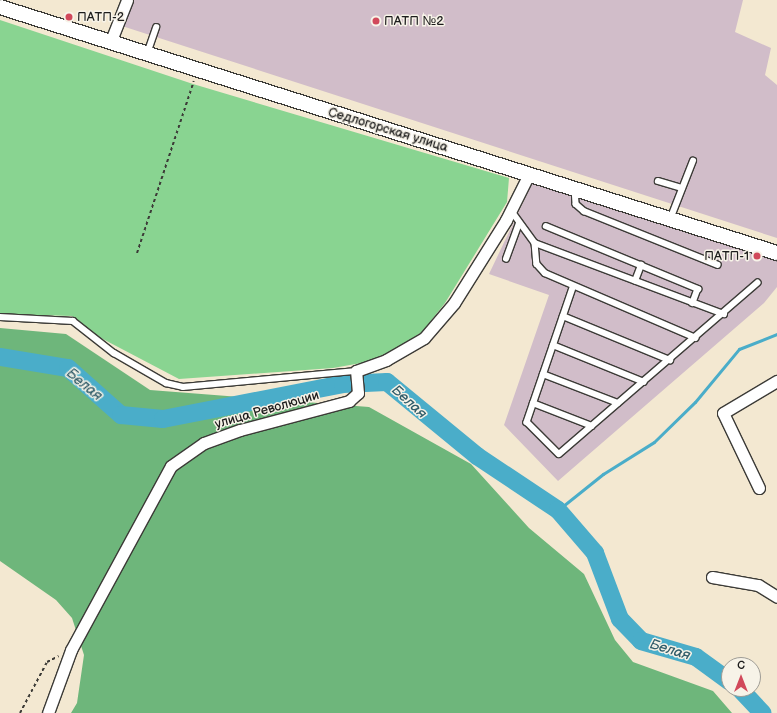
<!DOCTYPE html>
<meta charset="utf-8">
<style>
body{margin:0}
#map{position:relative;width:777px;height:713px;overflow:hidden;background:#f3e8d1;font-family:"Balsamiq Sans",sans-serif}
div>[style]{position:absolute}
.industrial>*{inset:0;background:#d1bdc9}
.green>*{inset:0;background:#89d491}
.forest>*{inset:0;background:#6eb67b}
.stream>*{height:3px;margin:-1.5px;padding:0 1.5px;transform-origin:1.5px;border-radius:1.5px;background:#4aadc9}
.river>*{height:18px;margin:-9px;padding:0 9px;transform-origin:9px;border-radius:9px;background:#4aadc9}
.path>*{height:2px;margin-top:-1px;transform-origin:0;background:repeating-linear-gradient(90deg,#3c3b37 0 3px,transparent 0 6px)}
.roads{filter:drop-shadow(1px 0 #3c3b37) drop-shadow(-1px 0 #3c3b37) drop-shadow(0 1px #3c3b37) drop-shadow(0 -1px #3c3b37)}
.service>*{height:5.5px;margin:-2.75px;padding:0 2.75px;transform-origin:2.75px;border-radius:2.75px;background:#fff}
.minor>*{height:11px;margin:-5.5px;padding:0 5.5px;transform-origin:5.5px;border-radius:5.5px;background:#fff}
.tertiary>*{height:14px;margin:-7px;padding:0 7px;transform-origin:7px;border-radius:7px;background:#fff}
.dots>*{width:11px;height:11px;translate:-50% -50%;box-sizing:border-box;border:2px solid #f7f3e8;border-radius:50%}
span{translate:-50% -50%;white-space:nowrap;text-align:center;line-height:1.15;-webkit-text-stroke:3px #f7f3e8;paint-order:stroke}
.poi-label{font-size:13px;color:#1c1c1c}
.left{translate:0 -50%;text-align:left}
.right{translate:-100% -50%;text-align:right}
.street-label{font-size:13px;color:#1c1c1c}
.water-label{font-size:14px;color:#315d6a;font-style:italic}
.north{position:absolute;left:721px;top:657px;width:40px;height:40px;box-sizing:border-box;background:#f7f3e8;border:1px solid #9f9d96;border-radius:50%;rotate:0deg;font-size:11px;font-weight:700;line-height:16px;text-align:center;color:#1c1c1c}
.north::after{content:'';display:block;margin:auto;width:14px;height:18px;background:#d1495b;clip-path:polygon(50% 0,100% 100%,50% 72%,0 100%)}
</style>
<div id="map">
<div class="industrial">
<div style="clip-path:polygon(133px 0,743px 0,735px 32px,771px 48px,765px 75px,777px 85px,777px 238px,122px 26px)"></div>
<div style="clip-path:polygon(533px 182px,777px 259px,777px 287px,764px 303px,558px 481px,504px 425px,549px 295px,489px 274px)"></div>
</div>
<div class="green">
<div style="clip-path:polygon(0 20px,193px 84px,509px 178px,507px 202px,445px 303px,422px 332px,396px 349px,367px 362px,333px 368px,179px 379px,99px 337px,72px 316px,0 314px)"></div>
</div>
<div class="forest">
<div style="clip-path:polygon(0 328px,66px 334px,150px 390px,369px 407px,471px 464px,529px 528px,584px 574px,615px 640px,633px 662px,713px 691px,732px 713px,71px 713px,77px 703px,84px 655px,72px 618px,56px 600px,0 561px)"></div>
</div>
<div class="stream">
<div style="left:558px;top:510px;width:58px;rotate:-38.7deg"></div>
<div style="left:603px;top:474px;width:60px;rotate:-32.1deg"></div>
<div style="left:654px;top:442px;width:57px;rotate:-44.3deg"></div>
<div style="left:695px;top:402px;width:69px;rotate:-50.3deg"></div>
<div style="left:739px;top:349px;width:41px;rotate:-21.5deg"></div>
</div>
<div class="river">
<div style="left:0;top:357px;width:69px;rotate:9.2deg"></div>
<div style="left:68px;top:368px;width:71px;rotate:41.6deg"></div>
<div style="left:121px;top:415px;width:42px;rotate:5.4deg"></div>
<div style="left:163px;top:419px;width:183px;rotate:-11deg"></div>
<div style="left:343px;top:384px;width:44px;rotate:-2.6deg"></div>
<div style="left:387px;top:382px;width:117px;rotate:39.4deg"></div>
<div style="left:477px;top:456px;width:97px;rotate:33.7deg"></div>
<div style="left:558px;top:510px;width:57px;rotate:49.3deg"></div>
<div style="left:595px;top:553px;width:71px;rotate:69.3deg"></div>
<div style="left:620px;top:619px;width:30px;rotate:46deg"></div>
<div style="left:641px;top:641px;width:57px;rotate:16.2deg"></div>
<div style="left:696px;top:657px;width:41px;rotate:36deg"></div>
<div style="left:740px;top:689px;width:33px;rotate:47deg"></div>
</div>
<div class="path">
<div style="left:137px;top:253px;width:181px;rotate:-71.7deg"></div>
<div style="left:20px;top:713px;width:58px;rotate:-62.1deg"></div>
<div style="left:47px;top:662px;width:13px;rotate:-27deg"></div>
</div>
<div class="roads">
<div class="service">
<div style="left:147px;top:54px;width:28px;rotate:-71deg"></div>
<div style="left:658px;top:181px;width:25px;rotate:16deg"></div>
<div style="left:575px;top:189px;width:15px;rotate:86deg"></div>
<div style="left:576px;top:204px;width:11px;rotate:41deg"></div>
<div style="left:584px;top:211px;width:144px;rotate:21.9deg"></div>
<div style="left:511px;top:210px;width:41px;rotate:54deg"></div>
<div style="left:535px;top:243px;width:202px;rotate:20.6deg"></div>
<div style="left:671px;top:217px;width:60px;rotate:-68.6deg"></div>
<div style="left:546px;top:226px;width:165px;rotate:22.5deg"></div>
<div style="left:698px;top:289px;width:15px;rotate:110deg"></div>
<div style="left:535px;top:243px;width:21px;rotate:85deg"></div>
<div style="left:537px;top:264px;width:12px;rotate:48deg"></div>
<div style="left:545px;top:273px;width:164px;rotate:23.3deg"></div>
<div style="left:506px;top:259px;width:38px;rotate:-70deg"></div>
<div style="left:635px;top:281px;width:17px;rotate:-69deg"></div>
<div style="left:573px;top:288px;width:142px;rotate:108.9deg"></div>
<div style="left:527px;top:422px;width:45px;rotate:45deg"></div>
<div style="left:559px;top:454px;width:262px;rotate:-40.8deg"></div>
<div style="left:563px;top:316px;width:116px;rotate:22.4deg"></div>
<div style="left:0;top:317px;width:73px;rotate:3.1deg"></div>
<div style="left:73px;top:321px;width:52px;rotate:38deg"></div>
<div style="left:114px;top:353px;width:60px;rotate:30deg"></div>
<div style="left:166px;top:383px;width:17px;rotate:13deg"></div>
<div style="left:183px;top:387px;width:174px;rotate:-5.3deg"></div>
<div style="left:553px;top:345px;width:98px;rotate:22.1deg"></div>
<div style="left:543px;top:374px;width:80px;rotate:21.1deg"></div>
<div style="left:533px;top:403px;width:63px;rotate:21.3deg"></div>
</div>
<div class="minor">
<div style="left:110px;top:43px;width:46px;rotate:-68.4deg"></div>
<div style="left:759px;top:488px;width:83px;rotate:-115.6deg"></div>
<div style="left:723px;top:413px;width:63px;rotate:-30.7deg"></div>
<div style="left:712px;top:577px;width:47px;rotate:9.9deg"></div>
<div style="left:758px;top:585px;width:22px;rotate:32deg"></div>
<div style="left:48px;top:713px;width:67px;rotate:-69.9deg"></div>
<div style="left:71px;top:650px;width:209px;rotate:-61.5deg"></div>
<div style="left:171px;top:466px;width:40px;rotate:-34.9deg"></div>
<div style="left:204px;top:443px;width:38px;rotate:-20deg"></div>
<div style="left:240px;top:430px;width:113px;rotate:-14.9deg"></div>
<div style="left:349px;top:401px;width:12px;rotate:-42deg"></div>
<div style="left:358px;top:393px;width:22px;rotate:-95deg"></div>
<div style="left:356px;top:371px;width:32px;rotate:-20deg"></div>
<div style="left:386px;top:360px;width:44px;rotate:-30.1deg"></div>
<div style="left:424px;top:338px;width:46px;rotate:-49.4deg"></div>
<div style="left:454px;top:303px;width:98px;rotate:-57.9deg"></div>
<div style="left:506px;top:220px;width:51px;rotate:-63.4deg"></div>
</div>
<div class="tertiary">
<div style="left:0;top:7px;width:815px;rotate:17.57deg"></div>
</div>
</div>
<div class="dots">
<div style="left:69px;top:17px;background:#d1495b"></div>
<div style="left:376px;top:21px;background:#d1495b"></div>
<div style="left:757px;top:256px;background:#d1495b"></div>
</div>
<div class="poi-label">
<span class="left" style="left:77px;top:17px">ПАТП-2</span>
<span class="left" style="left:384px;top:21px">ПАТП №2</span>
<span class="right" style="left:749px;top:256px">ПАТП-1</span>
</div>
<div class="street-label">
<span style="left:388px;top:130px;rotate:17deg">Седлогорская улица</span>
<span style="left:267px;top:410px;rotate:-16deg">улица Революции</span>
</div>
<div class="water-label">
<span style="left:84px;top:385px;rotate:39deg">Белая</span>
<span style="left:409px;top:402px;rotate:42deg">Белая</span>
<span style="left:670px;top:650px;rotate:17deg">Белая</span>
</div>
<div class="north">С</div>
</div>
